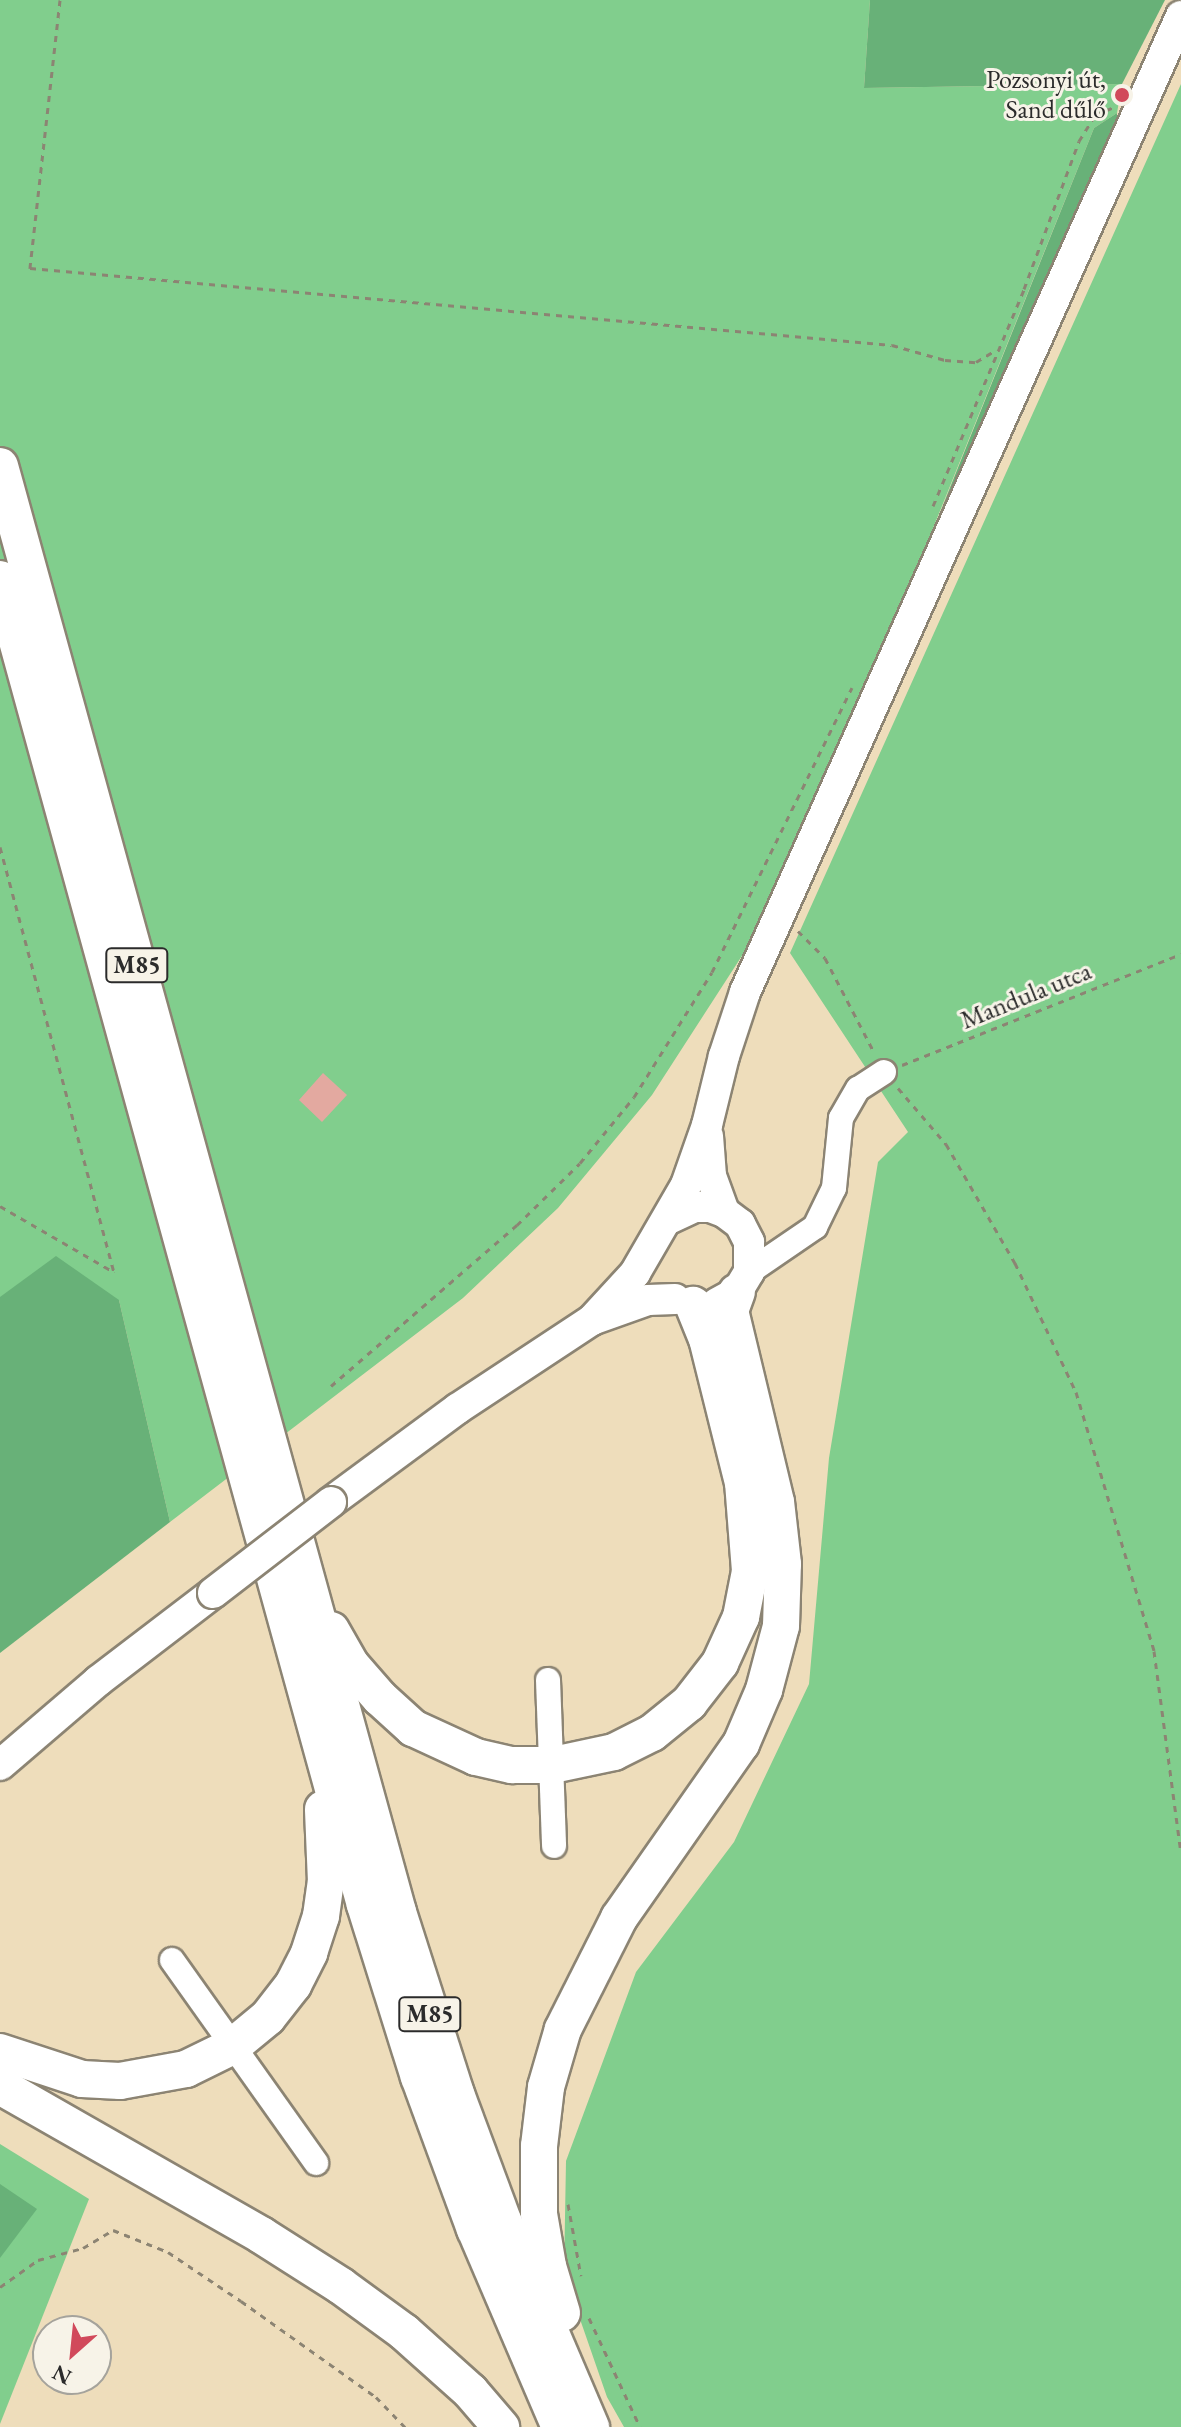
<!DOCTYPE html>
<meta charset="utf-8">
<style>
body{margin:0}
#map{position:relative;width:1181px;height:2427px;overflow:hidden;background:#edb;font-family:"EB Garamond",serif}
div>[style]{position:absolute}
.green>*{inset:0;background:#81ce8d}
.forest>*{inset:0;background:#68b178}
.building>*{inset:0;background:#e3a9a0}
.path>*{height:3px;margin-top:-1.5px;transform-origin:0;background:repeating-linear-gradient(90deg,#8c8473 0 6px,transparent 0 12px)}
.roads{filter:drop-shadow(2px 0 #8c8473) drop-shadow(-2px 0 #8c8473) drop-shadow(0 2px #8c8473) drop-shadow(0 -2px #8c8473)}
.minor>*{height:24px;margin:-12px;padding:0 12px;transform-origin:12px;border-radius:12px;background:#fff}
.major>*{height:30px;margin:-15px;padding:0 15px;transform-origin:15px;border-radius:15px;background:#fff}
.highway>*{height:36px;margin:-18px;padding:0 18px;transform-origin:18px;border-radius:18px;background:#fff}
.bridges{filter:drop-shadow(2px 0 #8c8473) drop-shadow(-2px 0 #8c8473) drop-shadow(0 2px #8c8473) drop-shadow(0 -2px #8c8473)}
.major-bridge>*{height:30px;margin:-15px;padding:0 15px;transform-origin:15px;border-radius:15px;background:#fff}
.dots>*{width:22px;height:22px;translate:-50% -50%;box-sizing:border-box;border:4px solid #f7f3e8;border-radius:50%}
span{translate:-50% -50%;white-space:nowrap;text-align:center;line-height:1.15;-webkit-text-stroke:6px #f7f3e8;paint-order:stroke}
.shield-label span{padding:2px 6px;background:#f7f3e8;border:2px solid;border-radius:6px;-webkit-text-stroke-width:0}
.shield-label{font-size:24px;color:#2b2b2b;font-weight:700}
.poi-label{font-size:26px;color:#2b2b2b}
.right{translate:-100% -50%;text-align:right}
.street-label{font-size:26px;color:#2b2b2b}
.north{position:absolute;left:32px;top:2315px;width:80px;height:80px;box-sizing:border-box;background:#f7f3e8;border:2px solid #a5a39c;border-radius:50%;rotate:207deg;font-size:22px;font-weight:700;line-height:32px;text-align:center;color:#2b2b2b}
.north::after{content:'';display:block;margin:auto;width:28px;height:36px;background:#d1495b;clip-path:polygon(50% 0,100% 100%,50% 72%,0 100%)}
</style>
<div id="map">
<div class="green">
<div style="clip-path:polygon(0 0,870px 0,864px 88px,1122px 84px,1117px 113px,1094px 128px,872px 680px,767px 917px,652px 1095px,558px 1208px,463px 1298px,170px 1522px,119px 1300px,0 1297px)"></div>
<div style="clip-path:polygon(1181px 84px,1181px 2427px,624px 2427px,607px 2397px,564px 2273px,566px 2161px,636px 1972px,734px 1842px,809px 1684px,829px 1458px,878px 1162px,908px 1132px,790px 953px)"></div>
<div style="clip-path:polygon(0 2144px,89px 2199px,0 2424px)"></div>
</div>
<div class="forest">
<div style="clip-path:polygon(870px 0,1165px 0,1122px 84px,864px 88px)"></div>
<div style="clip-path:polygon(1117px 113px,1117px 133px,909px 590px,1094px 128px)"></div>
<div style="clip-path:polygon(56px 1256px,119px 1300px,170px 1522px,0 1653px,0 1297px)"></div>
<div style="clip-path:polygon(0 2184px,37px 2209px,0 2258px)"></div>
</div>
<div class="building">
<div style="clip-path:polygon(323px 1073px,347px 1095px,322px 1122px,299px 1100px)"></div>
</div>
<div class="path">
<div style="left:60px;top:0;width:270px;rotate:96.4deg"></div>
<div style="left:30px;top:268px;width:865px;rotate:5.1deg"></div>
<div style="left:892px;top:345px;width:55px;rotate:15.8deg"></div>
<div style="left:945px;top:360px;width:31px;rotate:4deg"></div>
<div style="left:976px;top:362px;width:23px;rotate:-31deg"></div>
<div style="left:933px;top:506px;width:235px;rotate:-67.2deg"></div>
<div style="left:1024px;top:289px;width:158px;rotate:-69.6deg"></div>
<div style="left:1079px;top:141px;width:31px;rotate:-58deg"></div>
<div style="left:1095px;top:115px;width:21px;rotate:-23deg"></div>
<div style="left:0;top:847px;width:440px;rotate:75deg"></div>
<div style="left:798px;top:931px;width:38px;rotate:45deg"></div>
<div style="left:825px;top:958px;width:106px;rotate:62.5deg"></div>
<div style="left:902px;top:1065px;width:300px;rotate:-21.7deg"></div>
<div style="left:898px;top:1088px;width:74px;rotate:49.4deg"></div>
<div style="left:946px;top:1144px;width:138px;rotate:59.9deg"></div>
<div style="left:1015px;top:1263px;width:143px;rotate:64.7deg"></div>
<div style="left:1076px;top:1392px;width:270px;rotate:73.2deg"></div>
<div style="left:1154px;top:1651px;width:204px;rotate:82.4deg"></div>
<div style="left:0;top:1206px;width:132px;rotate:30.1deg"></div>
<div style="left:331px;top:1386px;width:246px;rotate:-40.9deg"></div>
<div style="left:517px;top:1225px;width:88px;rotate:-44.5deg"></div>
<div style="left:580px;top:1163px;width:85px;rotate:-50.7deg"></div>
<div style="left:634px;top:1097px;width:147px;rotate:-58deg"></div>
<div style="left:712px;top:972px;width:317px;rotate:-63.8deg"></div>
<div style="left:568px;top:2204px;width:73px;rotate:79.8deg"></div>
<div style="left:0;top:2287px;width:47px;rotate:-35.4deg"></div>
<div style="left:38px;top:2260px;width:47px;rotate:-14.9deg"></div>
<div style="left:83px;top:2248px;width:35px;rotate:-31deg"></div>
<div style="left:113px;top:2230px;width:59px;rotate:21.8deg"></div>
<div style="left:168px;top:2252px;width:88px;rotate:33.9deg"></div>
<div style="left:241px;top:2301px;width:166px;rotate:35.4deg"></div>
<div style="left:376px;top:2397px;width:42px;rotate:46deg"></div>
<div style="left:589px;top:2318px;width:120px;rotate:64.9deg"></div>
</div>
<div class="roads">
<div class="minor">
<div style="left:749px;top:1272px;width:80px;rotate:-34.3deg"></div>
<div style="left:815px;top:1227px;width:43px;rotate:-64deg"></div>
<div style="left:834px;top:1188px;width:70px;rotate:-84.3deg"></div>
<div style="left:841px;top:1118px;width:34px;rotate:-60deg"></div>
<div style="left:858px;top:1089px;width:31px;rotate:-33deg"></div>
<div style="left:548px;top:1680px;width:166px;rotate:87.9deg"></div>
<div style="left:172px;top:1960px;width:249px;rotate:54.6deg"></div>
</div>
<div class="major">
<div style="left:708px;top:1136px;width:40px;rotate:85.7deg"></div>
<div style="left:711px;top:1176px;width:38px;rotate:70deg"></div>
<div style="left:669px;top:1219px;width:29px;rotate:-25deg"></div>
<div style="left:695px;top:1207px;width:15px"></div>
<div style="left:710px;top:1207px;width:15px;rotate:20deg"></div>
<div style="left:724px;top:1212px;width:20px;rotate:37deg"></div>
<div style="left:740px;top:1224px;width:20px;rotate:63deg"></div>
<div style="left:749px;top:1242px;width:30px;rotate:90deg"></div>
<div style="left:749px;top:1272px;width:23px;rotate:121deg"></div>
<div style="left:737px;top:1292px;width:23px;rotate:151deg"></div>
<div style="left:592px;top:1320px;width:64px;rotate:-47.5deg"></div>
<div style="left:635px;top:1273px;width:102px;rotate:-59.9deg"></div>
<div style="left:686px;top:1185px;width:64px;rotate:-70.7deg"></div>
<div style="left:707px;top:1125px;width:71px;rotate:-76.2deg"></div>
<div style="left:724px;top:1056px;width:67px;rotate:-71.8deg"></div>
<div style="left:745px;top:992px;width:1069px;rotate:-65.93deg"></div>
<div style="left:331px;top:1502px;width:157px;rotate:-36.4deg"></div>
<div style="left:457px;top:1409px;width:162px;rotate:-33.4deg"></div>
<div style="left:592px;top:1320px;width:59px;rotate:-19.7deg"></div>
<div style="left:648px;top:1300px;width:27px;rotate:-2deg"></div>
<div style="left:0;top:1765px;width:129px;rotate:-40.6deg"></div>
<div style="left:98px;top:1681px;width:145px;rotate:-37.4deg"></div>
</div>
<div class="highway">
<div style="left:0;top:466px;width:1500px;rotate:74.61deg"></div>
<div style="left:398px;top:1912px;width:191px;rotate:72.3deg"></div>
<div style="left:456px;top:2094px;width:138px;rotate:69.6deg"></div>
<div style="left:504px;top:2223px;width:222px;rotate:66.9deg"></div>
<div style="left:0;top:579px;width:1375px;rotate:74.61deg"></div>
<div style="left:365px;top:1905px;width:180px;rotate:72.6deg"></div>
<div style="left:419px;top:2077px;width:162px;rotate:69.8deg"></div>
<div style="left:475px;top:2229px;width:215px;rotate:66.8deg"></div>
<div style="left:331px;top:1630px;width:40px;rotate:60.3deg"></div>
<div style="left:351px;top:1665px;width:44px;rotate:48.7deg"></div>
<div style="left:380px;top:1698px;width:45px;rotate:42.3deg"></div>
<div style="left:413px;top:1728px;width:69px;rotate:24.7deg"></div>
<div style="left:476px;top:1757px;width:37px;rotate:13deg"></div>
<div style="left:512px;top:1765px;width:41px"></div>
<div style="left:553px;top:1765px;width:62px;rotate:-12deg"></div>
<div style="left:614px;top:1752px;width:42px;rotate:-26.6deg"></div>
<div style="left:652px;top:1733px;width:48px;rotate:-39deg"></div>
<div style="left:689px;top:1703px;width:51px;rotate:-52.2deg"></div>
<div style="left:720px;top:1663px;width:51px;rotate:-65.5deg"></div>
<div style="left:741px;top:1617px;width:47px;rotate:-78.9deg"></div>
<div style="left:750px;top:1571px;width:88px;rotate:-94.5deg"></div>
<div style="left:743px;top:1483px;width:148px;rotate:-104deg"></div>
<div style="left:707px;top:1339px;width:37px;rotate:-112deg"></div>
<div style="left:0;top:2052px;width:86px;rotate:18.2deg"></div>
<div style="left:82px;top:2079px;width:38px;rotate:3deg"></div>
<div style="left:120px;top:2081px;width:67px;rotate:-10.3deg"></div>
<div style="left:186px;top:2069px;width:52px;rotate:-26.1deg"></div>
<div style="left:233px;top:2046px;width:45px;rotate:-39.6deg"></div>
<div style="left:268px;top:2017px;width:41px;rotate:-52deg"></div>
<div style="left:293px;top:1985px;width:36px;rotate:-63deg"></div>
<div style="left:309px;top:1953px;width:39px;rotate:-72deg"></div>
<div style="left:321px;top:1916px;width:34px;rotate:-82deg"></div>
<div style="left:326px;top:1882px;width:73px;rotate:-92.4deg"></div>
<div style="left:0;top:2086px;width:301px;rotate:29.7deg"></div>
<div style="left:261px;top:2235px;width:95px;rotate:32.5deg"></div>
<div style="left:341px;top:2286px;width:78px;rotate:36.1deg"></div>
<div style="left:404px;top:2332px;width:89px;rotate:41.8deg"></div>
<div style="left:470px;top:2391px;width:48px;rotate:49.3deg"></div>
<div style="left:562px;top:2313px;width:49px;rotate:-106.6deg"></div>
<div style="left:548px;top:2266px;width:53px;rotate:-99.8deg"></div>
<div style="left:539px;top:2214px;width:68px;rotate:-90deg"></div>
<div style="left:539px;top:2146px;width:59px;rotate:-83.2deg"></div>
<div style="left:546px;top:2087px;width:60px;rotate:-73.7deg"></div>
<div style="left:563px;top:2029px;width:124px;rotate:-63.2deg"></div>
<div style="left:619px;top:1918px;width:213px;rotate:-55deg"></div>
<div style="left:741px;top:1744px;width:59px;rotate:-66.9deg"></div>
<div style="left:764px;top:1690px;width:66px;rotate:-75.1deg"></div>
<div style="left:781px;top:1626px;width:62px;rotate:-88.2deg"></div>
<div style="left:783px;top:1564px;width:62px;rotate:-96.4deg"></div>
<div style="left:776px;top:1502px;width:196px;rotate:-103.5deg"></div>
<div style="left:730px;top:1311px;width:20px;rotate:-70deg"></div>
</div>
</div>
<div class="bridges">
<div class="major-bridge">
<div style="left:213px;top:1593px;width:149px;rotate:-37.6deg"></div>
</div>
</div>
<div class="dots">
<div style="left:1122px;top:95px;background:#d1495b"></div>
</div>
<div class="shield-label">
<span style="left:137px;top:965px">M85</span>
<span style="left:430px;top:2014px">M85</span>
</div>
<div class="poi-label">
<span class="right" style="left:1106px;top:95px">Pozsonyi út,<br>Sand dűlő</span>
</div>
<div class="street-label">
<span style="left:1026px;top:996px;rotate:-22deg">Mandula utca</span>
</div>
<div class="north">N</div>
</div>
